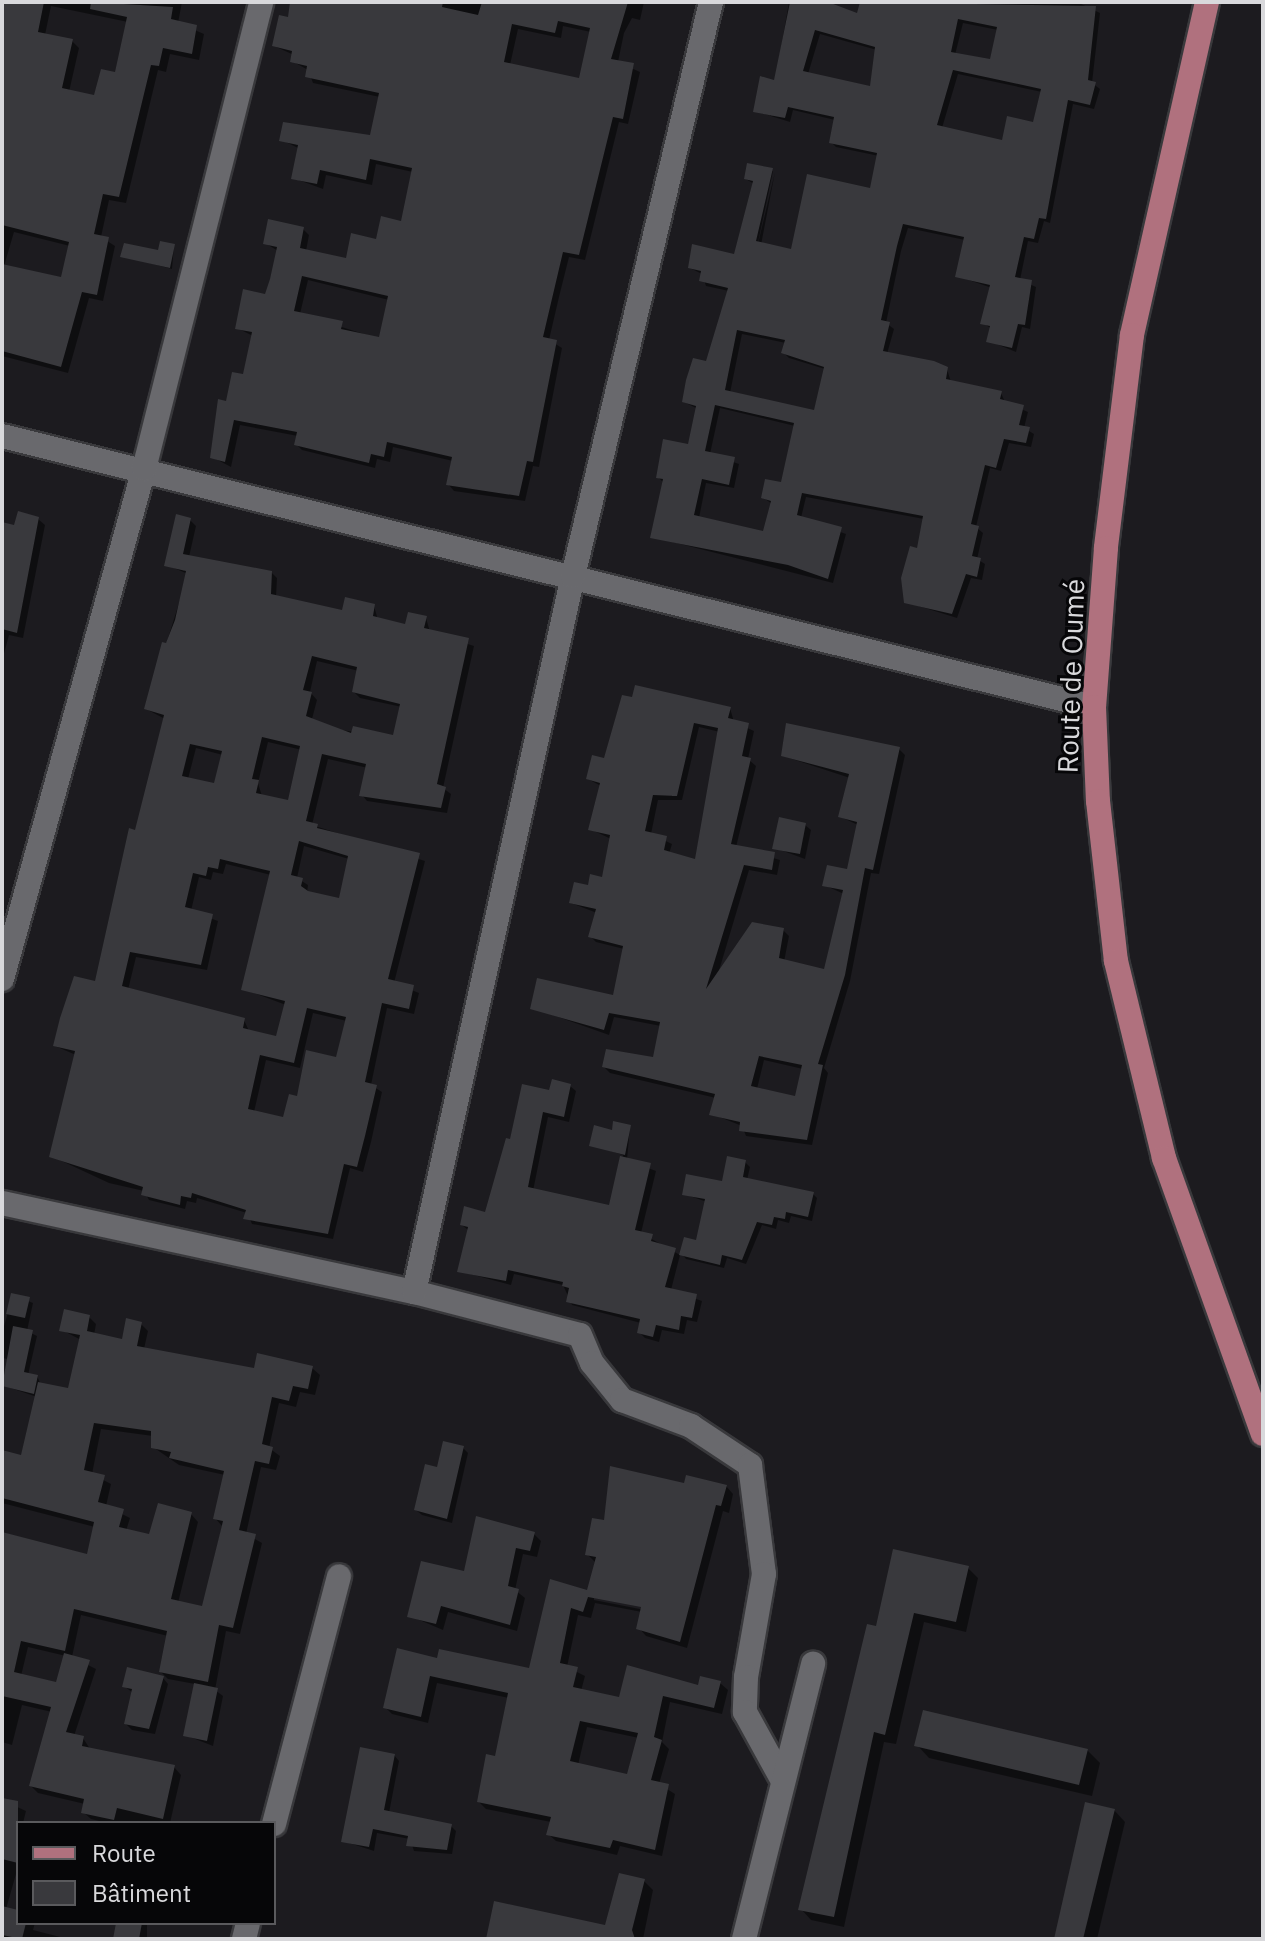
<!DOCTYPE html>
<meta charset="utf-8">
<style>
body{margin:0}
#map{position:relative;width:1265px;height:1941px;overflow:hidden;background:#1c1b1f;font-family:"IBM Plex Sans",sans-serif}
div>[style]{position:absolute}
.shadow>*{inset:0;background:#0007}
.building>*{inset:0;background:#39393d}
.roads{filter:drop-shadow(2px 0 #39393c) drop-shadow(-2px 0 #39393c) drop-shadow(0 2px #39393c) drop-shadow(0 -2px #39393c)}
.minor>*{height:24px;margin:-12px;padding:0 12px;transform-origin:12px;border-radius:12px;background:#69696d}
.major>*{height:24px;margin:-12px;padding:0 12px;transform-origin:12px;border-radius:12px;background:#b0717e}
span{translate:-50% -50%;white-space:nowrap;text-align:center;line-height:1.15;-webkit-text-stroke:6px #060608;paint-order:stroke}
.street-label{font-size:28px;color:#d9d9dc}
.frame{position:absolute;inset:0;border:4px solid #d9d9dc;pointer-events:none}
.legend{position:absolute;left:16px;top:1821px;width:260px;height:104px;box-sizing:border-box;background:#060608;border:2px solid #5a5a5d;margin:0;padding:10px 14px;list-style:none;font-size:24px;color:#d9d9dc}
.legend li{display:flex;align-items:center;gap:16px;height:40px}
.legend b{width:40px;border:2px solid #5a5a5d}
</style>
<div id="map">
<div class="shadow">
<div style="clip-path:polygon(evenodd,2px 2px,182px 2px,178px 23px,204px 34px,199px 60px,170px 54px,166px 72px,158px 70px,126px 203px,109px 200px,101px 237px,115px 246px,103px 301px,89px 298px,68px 373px,2px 356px,2px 2px,51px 6px,128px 22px,116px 74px,95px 97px,69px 92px,79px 48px,72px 41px,45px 35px,51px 6px,2px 2px,14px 232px,70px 246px,62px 279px,4px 266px,14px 232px)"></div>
<div style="clip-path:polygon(evenodd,327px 2px,644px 2px,640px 20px,632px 18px,624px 33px,618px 62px,640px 72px,628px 124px,619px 122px,585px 260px,569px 257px,559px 297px,549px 340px,562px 348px,539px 467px,533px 466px,525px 501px,454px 491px,448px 484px,453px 461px,393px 447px,390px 462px,377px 459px,375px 468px,302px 450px,296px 444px,298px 436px,240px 425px,231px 467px,212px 457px,227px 403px,245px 376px,253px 336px,237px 328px,266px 296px,278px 251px,265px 243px,303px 229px,309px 235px,306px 251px,348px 260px,402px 223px,413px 172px,376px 164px,372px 185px,326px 175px,323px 189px,293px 178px,300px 149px,282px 140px,371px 137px,380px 97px,313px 83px,308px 70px,292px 61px,294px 55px,274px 46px,322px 27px,327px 2px,563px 26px,591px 32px,581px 80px,510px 65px,518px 29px,561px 38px,563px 26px,327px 2px,308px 280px,389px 300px,380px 339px,300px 314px,308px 280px)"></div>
<div style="clip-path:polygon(evenodd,789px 2px,815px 2px,859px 15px,862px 2px,1077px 2px,1100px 13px,1092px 83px,1100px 89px,1094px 109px,1073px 104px,1050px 223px,1044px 221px,1038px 243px,1028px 241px,1020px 280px,1036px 287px,1030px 329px,1022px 327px,1016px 352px,989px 341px,992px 329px,983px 323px,992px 288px,957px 276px,965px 240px,908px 228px,901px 251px,886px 323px,894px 329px,887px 354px,947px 369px,951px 382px,1001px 393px,1005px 402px,1028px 412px,1024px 428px,1034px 434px,1031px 447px,1009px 443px,1001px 471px,990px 468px,976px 527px,983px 533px,977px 559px,985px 564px,982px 580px,971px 578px,957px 618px,906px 602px,924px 519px,806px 497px,801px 518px,846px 534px,833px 583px,653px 537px,664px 483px,658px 477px,690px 446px,698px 409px,684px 402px,707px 363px,729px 291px,706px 286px,702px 274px,690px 268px,736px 256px,754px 184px,746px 179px,749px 165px,773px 171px,756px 252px,775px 172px,761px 245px,792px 252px,871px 191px,879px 156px,836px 147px,831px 142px,835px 120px,793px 110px,790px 122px,755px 111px,775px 82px,789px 2px,963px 23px,998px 30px,992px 62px,955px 55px,963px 23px,789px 2px,820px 34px,877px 50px,871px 89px,808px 74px,820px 34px,789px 2px,958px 74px,1042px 92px,1035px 124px,1004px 142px,942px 128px,958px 74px,789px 2px,742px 334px,786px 343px,784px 353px,789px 358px,825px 369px,816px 413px,730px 393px,742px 334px,789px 2px,720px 408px,795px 426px,783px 485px,764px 498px,772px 504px,764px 533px,699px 518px,706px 483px,734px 488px,739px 464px,710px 454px,720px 408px)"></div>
<div style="clip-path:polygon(174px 246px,172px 269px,123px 256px,160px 252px)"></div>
<div style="clip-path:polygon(38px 519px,45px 525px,23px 638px,9px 635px,2px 661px,2px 524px,15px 527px)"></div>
<div style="clip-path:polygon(evenodd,190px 520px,196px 526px,189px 557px,271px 572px,277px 578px,276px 597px,344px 613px,374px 606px,378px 620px,407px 626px,426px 618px,430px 632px,474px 646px,443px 788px,451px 794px,447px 813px,367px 801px,362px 795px,368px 768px,328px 759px,312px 825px,425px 861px,394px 983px,419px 993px,414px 1014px,387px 1008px,371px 1085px,382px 1092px,371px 1142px,363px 1172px,350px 1168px,333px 1239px,252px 1224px,247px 1213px,197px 1198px,196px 1203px,187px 1201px,185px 1209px,149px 1200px,144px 1191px,109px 1183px,51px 1156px,76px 1055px,55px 1046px,96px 984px,137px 832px,165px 719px,146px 709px,188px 574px,167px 565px,190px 520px,317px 661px,359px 671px,354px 692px,360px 698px,402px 707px,395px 738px,328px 728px,312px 719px,317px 700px,310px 692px,317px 661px,190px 520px,268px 742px,302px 750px,289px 803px,262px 796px,258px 783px,268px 742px,190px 520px,196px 748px,223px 755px,215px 785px,188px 779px,196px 748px,190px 520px,304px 846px,349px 859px,340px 901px,307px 893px,308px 885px,297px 878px,304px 846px,190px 520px,226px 864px,271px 875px,243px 989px,286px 1005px,278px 1038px,249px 1031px,244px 1020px,128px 990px,136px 957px,207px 970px,218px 921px,191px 911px,199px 877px,211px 880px,213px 872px,223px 874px,226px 864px,190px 520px,313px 1013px,347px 1021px,337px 1060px,284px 1120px,254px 1112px,266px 1060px,300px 1068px,313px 1013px)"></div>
<div style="clip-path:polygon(evenodd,624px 698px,730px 708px,734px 722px,754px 731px,748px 759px,756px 766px,736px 847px,780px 860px,777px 875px,749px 870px,718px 974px,783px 930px,789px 936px,784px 962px,826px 972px,844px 894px,824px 885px,848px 872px,858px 825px,841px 817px,850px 778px,783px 756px,899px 749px,905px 755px,879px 874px,871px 873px,850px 981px,824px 1068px,828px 1073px,812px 1145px,746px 1136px,742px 1126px,712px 1114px,716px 1098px,610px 1073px,604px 1067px,655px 1059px,661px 1026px,614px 1017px,609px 1035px,533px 1008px,615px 997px,624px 949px,596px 942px,590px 936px,597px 913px,571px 903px,604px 880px,611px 839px,590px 829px,601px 786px,588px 779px,606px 760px,624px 698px,699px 727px,720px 732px,696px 862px,669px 854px,672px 844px,651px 834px,658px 800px,682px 800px,699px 727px,624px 698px,764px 1060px,803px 1069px,796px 1098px,757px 1089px,764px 1060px)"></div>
<div style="clip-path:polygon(805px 825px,811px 830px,805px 859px,775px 848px)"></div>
<div style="clip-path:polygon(570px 1086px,576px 1091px,569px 1122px,548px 1117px,533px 1191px,610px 1207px,623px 1155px,592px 1145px,630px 1126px,627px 1160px,656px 1171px,641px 1233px,680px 1255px,671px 1290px,702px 1301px,697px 1322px,687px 1320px,684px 1334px,662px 1330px,659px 1342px,645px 1338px,639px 1332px,641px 1323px,572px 1305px,650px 1320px,572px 1305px,563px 1285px,514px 1274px,511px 1285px,459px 1271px,468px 1230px,462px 1225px,487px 1214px,512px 1142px,551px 1092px)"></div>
<div style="clip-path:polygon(745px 1162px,750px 1167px,747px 1180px,813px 1194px,817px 1198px,812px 1221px,791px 1216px,789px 1223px,778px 1220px,776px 1229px,762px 1225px,746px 1264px,727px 1258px,724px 1268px,686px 1259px,682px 1254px,697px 1243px,707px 1202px,684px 1194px,723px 1183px)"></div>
<div style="clip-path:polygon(evenodd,13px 1295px,33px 1303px,27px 1331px,37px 1336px,28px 1375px,37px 1376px,41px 1385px,69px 1391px,81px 1340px,62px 1330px,89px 1317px,96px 1324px,94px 1335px,123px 1342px,141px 1324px,148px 1331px,144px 1349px,255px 1370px,312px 1368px,320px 1375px,315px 1395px,300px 1392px,296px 1407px,279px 1403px,269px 1448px,280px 1456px,276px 1470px,261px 1467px,246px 1534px,262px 1543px,240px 1634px,226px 1631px,215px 1690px,223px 1696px,213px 1746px,185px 1735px,195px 1684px,168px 1679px,161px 1672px,168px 1636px,81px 1615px,72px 1657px,96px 1669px,74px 1736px,83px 1738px,90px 1749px,174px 1767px,181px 1775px,170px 1823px,107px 1823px,91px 1819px,83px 1812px,85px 1804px,38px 1793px,31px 1786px,52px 1712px,22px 1705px,12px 1745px,2px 1742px,2px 1534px,89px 1556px,95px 1527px,2px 1503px,2px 1452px,23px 1457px,37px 1397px,2px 1385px,8px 1359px,2px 1358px,2px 1333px,13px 1295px,101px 1429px,153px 1436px,153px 1447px,179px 1465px,225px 1475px,215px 1518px,222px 1526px,203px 1608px,178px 1603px,198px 1522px,191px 1514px,151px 1537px,126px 1531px,130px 1518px,106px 1506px,111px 1484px,92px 1474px,101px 1429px,13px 1295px,28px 1647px,66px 1656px,58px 1685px,21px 1676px,28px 1647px)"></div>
<div style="clip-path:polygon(463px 1448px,468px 1453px,452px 1523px,422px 1515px,416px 1510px,438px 1469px)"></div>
<div style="clip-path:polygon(evenodd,685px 1486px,726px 1486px,733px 1494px,729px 1513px,723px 1511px,687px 1648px,646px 1636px,639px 1628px,642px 1612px,595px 1603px,591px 1618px,578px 1615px,567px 1667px,585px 1676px,581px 1691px,620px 1699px,720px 1683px,728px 1690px,722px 1714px,670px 1702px,662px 1742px,669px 1749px,659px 1784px,675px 1794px,662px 1856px,620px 1846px,617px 1855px,556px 1841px,548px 1834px,551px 1822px,486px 1809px,479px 1802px,497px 1758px,509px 1698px,437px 1683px,428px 1723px,392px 1714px,385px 1707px,438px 1660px,531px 1670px,551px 1582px,588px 1592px,595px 1562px,587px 1554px,605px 1523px,685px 1486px,594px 1596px,651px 1607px,650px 1611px,594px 1600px,594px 1596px,685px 1486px,587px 1727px,639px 1738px,628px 1776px,578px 1765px,587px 1727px)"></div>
<div style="clip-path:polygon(534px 1534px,541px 1541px,537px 1557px,523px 1554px,515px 1590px,525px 1598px,517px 1631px,448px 1612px,443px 1630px,410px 1616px,465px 1573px)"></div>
<div style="clip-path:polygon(968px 1568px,978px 1578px,966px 1632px,924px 1622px,896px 1744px,884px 1742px,844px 1927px,811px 1920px,801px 1909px,878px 1629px)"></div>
<div style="clip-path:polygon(163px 1678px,168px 1684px,155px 1734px,132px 1730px,126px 1724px,133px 1693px,124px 1686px)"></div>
<div style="clip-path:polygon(917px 1745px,1087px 1750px,1100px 1763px,1092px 1796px,929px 1758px)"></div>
<div style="clip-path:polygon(394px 1755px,399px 1761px,389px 1813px,451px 1826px,456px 1831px,452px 1854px,414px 1851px,410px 1839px,377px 1833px,374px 1851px,343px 1841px)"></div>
<div style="clip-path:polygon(2px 1800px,26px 1811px,23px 1823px,18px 1823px,18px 1867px,6px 1909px,18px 1912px,18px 1923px,35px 1923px,33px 1930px,68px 1939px,2px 1939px)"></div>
<div style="clip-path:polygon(1114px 1810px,1125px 1822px,1097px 1939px,1056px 1939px)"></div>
<div style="clip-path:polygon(644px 1881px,653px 1890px,643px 1939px,488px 1939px,607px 1927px)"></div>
<div style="clip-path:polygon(111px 1923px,147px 1923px,147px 1939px,115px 1939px,118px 1924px)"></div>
</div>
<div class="building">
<div style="clip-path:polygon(2px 2px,44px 2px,38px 32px,73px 39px,62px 88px,94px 95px,101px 69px,115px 72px,127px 17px,90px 9px,91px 2px,173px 7px,171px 19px,197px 25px,192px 54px,163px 48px,159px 66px,151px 65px,119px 197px,103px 194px,94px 234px,109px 237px,97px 295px,82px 292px,61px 367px,2px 351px,2px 264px,61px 277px,69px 242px,2px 225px)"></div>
<div style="clip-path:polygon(evenodd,290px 2px,443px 2px,442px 7px,478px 15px,482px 2px,628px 2px,611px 59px,634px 63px,623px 119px,613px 117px,579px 255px,563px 252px,543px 337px,557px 340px,533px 462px,527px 461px,519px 496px,446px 485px,452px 457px,387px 442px,384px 457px,371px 454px,369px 463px,294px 445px,297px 432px,234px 420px,225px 462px,210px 458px,218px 399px,226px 401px,232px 372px,243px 374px,252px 332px,235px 329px,243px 289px,265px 294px,270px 279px,277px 247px,263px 244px,268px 219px,304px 227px,300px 248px,346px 258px,351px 233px,376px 239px,381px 216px,401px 221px,412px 168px,370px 159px,366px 180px,320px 170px,317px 184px,291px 179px,298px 145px,279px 141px,283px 122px,370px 135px,379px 93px,305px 77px,307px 66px,290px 62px,292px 51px,272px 46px,279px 15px,288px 17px,290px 2px,558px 21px,590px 28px,579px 78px,504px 62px,512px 24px,555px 33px,558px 21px,290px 2px,302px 276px,388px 296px,379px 337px,341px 329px,343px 321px,294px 311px,302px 276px)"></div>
<div style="clip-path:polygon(evenodd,790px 2px,828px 2px,857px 13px,860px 2px,1096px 6px,1088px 80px,1096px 82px,1090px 105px,1068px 100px,1046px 219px,1039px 218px,1034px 239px,1024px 237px,1015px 277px,1032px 280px,1025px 325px,1018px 324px,1012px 348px,986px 342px,990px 326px,980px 324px,990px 285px,955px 277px,964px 237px,903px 224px,897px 246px,881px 320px,890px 322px,883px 351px,934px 361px,948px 367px,946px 379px,1002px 391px,1000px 399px,1024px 405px,1019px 425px,1030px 427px,1026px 443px,1004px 439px,996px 468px,985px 465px,971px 524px,979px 526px,972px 556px,981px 558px,977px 577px,966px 574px,952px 614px,904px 603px,901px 578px,910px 546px,917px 548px,923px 516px,802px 493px,797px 515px,842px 527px,828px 579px,788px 565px,650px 538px,663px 479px,656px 478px,663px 439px,688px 444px,696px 406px,682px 402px,686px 380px,693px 358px,706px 361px,728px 288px,699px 281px,701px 271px,688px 268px,692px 244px,734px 254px,753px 181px,744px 179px,747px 163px,773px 168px,756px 241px,791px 249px,807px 174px,870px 188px,877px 153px,829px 143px,834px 117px,788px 107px,785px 118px,753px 112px,760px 76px,774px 80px,790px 2px,958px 19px,997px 27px,990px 59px,951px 52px,958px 19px,790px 2px,815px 30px,875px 47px,870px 86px,803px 71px,815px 30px,790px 2px,953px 70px,1041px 89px,1033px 122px,1007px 116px,1002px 140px,937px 125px,953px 70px,790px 2px,737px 330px,785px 340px,781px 353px,824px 367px,814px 410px,725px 390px,737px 330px,790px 2px,715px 405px,794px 423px,781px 482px,765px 479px,761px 498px,771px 501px,763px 531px,694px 515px,702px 479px,729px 485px,735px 457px,705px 451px,715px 405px)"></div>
<div style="clip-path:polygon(160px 241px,175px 244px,170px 268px,120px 257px,124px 243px,158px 250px)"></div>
<div style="clip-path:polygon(18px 511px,39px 517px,17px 633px,2px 629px,2px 522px,14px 525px)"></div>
<div style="clip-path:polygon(evenodd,176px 514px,191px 518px,183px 554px,272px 571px,271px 594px,342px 610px,345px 597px,375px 604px,373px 616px,405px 624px,408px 612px,427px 616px,424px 628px,469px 638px,437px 784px,446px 787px,441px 808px,359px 796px,366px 764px,322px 754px,306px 821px,318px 824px,317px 828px,420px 853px,388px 979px,414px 985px,409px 1009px,382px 1003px,365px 1082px,377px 1085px,365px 1136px,357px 1167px,344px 1164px,328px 1234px,243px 1219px,246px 1210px,192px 1193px,191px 1198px,181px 1196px,180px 1205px,141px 1195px,143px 1187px,49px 1157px,75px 1051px,53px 1046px,60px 1018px,74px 976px,95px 981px,129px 828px,135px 830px,164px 715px,144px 709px,162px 642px,166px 643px,175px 620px,186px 571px,164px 566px,176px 514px,312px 656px,357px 667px,352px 692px,400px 704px,393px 735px,353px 726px,351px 733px,306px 716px,312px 692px,303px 690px,312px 656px,176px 514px,262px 737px,300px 746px,288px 800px,256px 793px,259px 780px,252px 779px,262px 737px,176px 514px,190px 744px,222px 751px,214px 783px,182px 776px,190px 744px,176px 514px,299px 841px,348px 856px,339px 898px,308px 891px,301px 886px,303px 878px,291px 875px,299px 841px,176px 514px,220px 859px,270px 871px,241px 990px,285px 1001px,276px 1036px,243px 1028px,245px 1018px,122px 986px,130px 952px,201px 965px,213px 914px,185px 907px,193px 873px,206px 876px,208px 867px,218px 869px,220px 859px,176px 514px,307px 1008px,346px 1017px,336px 1057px,306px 1050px,297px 1096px,289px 1094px,283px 1117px,248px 1109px,260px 1055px,294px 1063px,307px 1008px)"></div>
<div style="clip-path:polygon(evenodd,635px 685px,731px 707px,728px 718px,749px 723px,742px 756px,751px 758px,731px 844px,775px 852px,772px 870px,744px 865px,706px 989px,752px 922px,784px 928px,779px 958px,824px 969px,843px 890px,822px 886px,827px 865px,847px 869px,857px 822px,838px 817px,849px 774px,781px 756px,786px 723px,900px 747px,873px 870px,865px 868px,845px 975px,818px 1064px,823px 1065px,807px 1140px,739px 1131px,740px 1122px,709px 1115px,715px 1094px,602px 1067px,606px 1049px,653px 1057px,660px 1022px,609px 1013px,604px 1030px,530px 1009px,537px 978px,613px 995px,623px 946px,588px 937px,596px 909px,569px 903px,574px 882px,588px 885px,590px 874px,602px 877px,610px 835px,588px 830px,600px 783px,586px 779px,592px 755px,604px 758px,622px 695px,632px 697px,635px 685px,694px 723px,718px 728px,695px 859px,664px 850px,667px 836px,645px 831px,653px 795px,677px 796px,694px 723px,635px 685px,759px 1056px,802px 1065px,795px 1096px,751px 1086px,759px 1056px)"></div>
<div style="clip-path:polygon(779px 817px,806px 823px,800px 854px,772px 849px)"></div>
<div style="clip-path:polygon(552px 1079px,571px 1084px,564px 1117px,543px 1112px,528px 1187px,609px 1205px,620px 1156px,651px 1163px,635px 1230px,653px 1234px,651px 1241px,676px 1248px,665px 1287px,697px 1294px,692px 1318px,681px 1316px,679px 1330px,656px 1325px,653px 1337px,637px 1333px,640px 1319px,566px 1302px,569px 1288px,562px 1286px,563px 1282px,508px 1270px,506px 1281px,457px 1272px,468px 1227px,460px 1225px,464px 1206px,485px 1212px,506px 1138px,510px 1139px,522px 1084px,549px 1090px)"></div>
<div style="clip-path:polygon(613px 1121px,631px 1125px,625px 1155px,589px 1146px,594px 1125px,612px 1130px)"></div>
<div style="clip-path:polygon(727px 1156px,746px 1160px,743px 1177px,814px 1192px,808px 1217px,786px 1212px,785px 1219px,774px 1217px,772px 1225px,757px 1222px,742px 1260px,722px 1255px,720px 1265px,679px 1255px,684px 1237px,696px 1240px,705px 1199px,682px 1195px,686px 1174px,722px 1181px)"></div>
<div style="clip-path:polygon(11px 1293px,30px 1297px,25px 1318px,6px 1314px)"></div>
<div style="clip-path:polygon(evenodd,64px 1309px,90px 1315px,87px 1331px,122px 1339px,126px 1318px,142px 1322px,137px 1346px,254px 1368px,257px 1353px,313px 1366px,308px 1389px,293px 1386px,289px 1401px,272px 1397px,262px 1444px,273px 1447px,269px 1464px,255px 1461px,239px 1530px,256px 1534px,233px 1628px,219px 1625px,208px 1682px,159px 1672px,167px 1631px,74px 1609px,65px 1651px,21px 1641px,14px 1672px,56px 1682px,64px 1653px,90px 1660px,66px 1732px,84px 1736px,82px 1746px,175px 1765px,163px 1819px,117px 1808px,114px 1820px,81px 1813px,84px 1799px,29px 1786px,51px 1707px,2px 1696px,2px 1532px,87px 1554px,94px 1522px,2px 1498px,2px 1450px,21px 1455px,38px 1382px,68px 1388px,80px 1335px,59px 1331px,64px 1309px,94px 1423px,151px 1431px,151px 1448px,171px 1452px,169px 1458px,224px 1471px,213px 1519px,223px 1521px,202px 1606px,171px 1599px,192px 1512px,158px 1503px,149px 1534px,119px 1527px,124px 1509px,98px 1502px,105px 1475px,84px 1470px,94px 1423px)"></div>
<div style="clip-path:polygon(13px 1326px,33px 1330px,24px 1372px,38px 1375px,34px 1394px,2px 1386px)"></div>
<div style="clip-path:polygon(443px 1441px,464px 1446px,447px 1519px,414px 1510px,425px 1464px,437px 1467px)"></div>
<div style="clip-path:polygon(evenodd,610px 1466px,684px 1483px,686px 1475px,727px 1485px,721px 1506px,716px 1505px,680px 1642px,636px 1629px,641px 1607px,588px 1597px,583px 1612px,571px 1608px,560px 1663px,578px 1667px,573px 1687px,619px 1697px,627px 1665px,698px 1685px,700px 1676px,721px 1681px,714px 1708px,663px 1696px,654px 1737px,662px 1740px,651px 1780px,669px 1784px,655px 1850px,613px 1840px,610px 1848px,546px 1835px,551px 1817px,477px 1802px,486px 1754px,495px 1756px,508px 1693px,430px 1676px,421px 1717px,383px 1708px,397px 1648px,437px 1658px,439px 1649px,529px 1668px,550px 1579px,587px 1590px,596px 1557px,585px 1555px,592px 1518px,604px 1520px,610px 1466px,580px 1721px,638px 1733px,627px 1774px,570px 1761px,580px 1721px)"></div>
<div style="clip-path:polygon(476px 1516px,535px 1532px,530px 1551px,516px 1548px,508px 1586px,519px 1589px,510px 1625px,441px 1606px,436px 1624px,407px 1617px,421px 1561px,464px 1571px)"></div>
<div style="clip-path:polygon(893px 1549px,969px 1566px,956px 1622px,914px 1613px,885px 1735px,874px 1732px,834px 1917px,798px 1910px,867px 1624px,876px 1626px)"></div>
<div style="clip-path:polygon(127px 1667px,164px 1676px,149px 1729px,124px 1724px,132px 1689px,122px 1687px)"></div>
<div style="clip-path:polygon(194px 1683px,218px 1688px,207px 1741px,183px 1736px)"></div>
<div style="clip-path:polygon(923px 1710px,1088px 1749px,1079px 1785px,914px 1746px)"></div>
<div style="clip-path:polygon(360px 1747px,395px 1754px,384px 1810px,452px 1824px,447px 1850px,406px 1846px,408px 1836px,373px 1829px,369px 1847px,341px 1842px)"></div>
<div style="clip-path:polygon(2px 1798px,18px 1801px,18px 1863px,2px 1859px)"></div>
<div style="clip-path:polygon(1085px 1802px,1115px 1809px,1083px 1939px,1054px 1939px)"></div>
<div style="clip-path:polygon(619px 1873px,645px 1879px,632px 1930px,635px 1939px,486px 1939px,494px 1901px,605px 1925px)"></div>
<div style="clip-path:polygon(2px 1906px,18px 1910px,18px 1923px,26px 1923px,22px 1939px,2px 1935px)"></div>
<div style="clip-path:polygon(116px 1923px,142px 1923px,139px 1939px,113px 1939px)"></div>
</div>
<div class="roads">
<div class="minor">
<div style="left:2px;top:436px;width:1125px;rotate:13.94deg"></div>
<div style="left:2px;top:979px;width:529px;rotate:-74.44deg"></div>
<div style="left:144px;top:469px;width:481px;rotate:-75.9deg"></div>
<div style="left:2px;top:1203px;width:422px;rotate:12.2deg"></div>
<div style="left:414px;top:1292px;width:171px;rotate:14.5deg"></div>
<div style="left:580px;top:1335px;width:30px;rotate:67deg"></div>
<div style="left:592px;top:1363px;width:48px;rotate:51deg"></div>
<div style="left:622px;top:1400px;width:74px;rotate:20.6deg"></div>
<div style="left:691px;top:1426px;width:71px;rotate:33.5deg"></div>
<div style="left:750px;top:1465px;width:110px;rotate:82.7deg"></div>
<div style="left:764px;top:1574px;width:105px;rotate:99.9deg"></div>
<div style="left:746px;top:1677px;width:35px;rotate:92deg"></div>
<div style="left:745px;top:1712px;width:79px;rotate:61.2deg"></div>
<div style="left:414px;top:1292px;width:733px;rotate:-77.48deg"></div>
<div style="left:573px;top:576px;width:590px;rotate:-76.48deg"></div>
<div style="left:274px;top:1824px;width:256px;rotate:-75.3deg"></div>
<div style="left:244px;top:1939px;width:16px;rotate:-76deg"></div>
<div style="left:744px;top:1939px;width:284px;rotate:-75.9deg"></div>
</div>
<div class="major">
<div style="left:1207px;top:2px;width:341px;rotate:102.7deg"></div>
<div style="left:1132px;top:335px;width:215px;rotate:97deg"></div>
<div style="left:1106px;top:548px;width:159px;rotate:94.3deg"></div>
<div style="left:1094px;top:707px;width:94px;rotate:87.6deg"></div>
<div style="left:1098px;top:801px;width:161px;rotate:83.6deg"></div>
<div style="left:1116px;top:961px;width:203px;rotate:76.3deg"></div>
<div style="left:1164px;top:1158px;width:293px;rotate:70.3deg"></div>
</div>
</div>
<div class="street-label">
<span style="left:1071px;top:676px;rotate:-88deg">Route de Oumé</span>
</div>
<div class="frame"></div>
<ul class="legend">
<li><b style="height:10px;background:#b0717e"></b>Route</li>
<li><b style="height:22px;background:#39393d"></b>Bâtiment</li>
</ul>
</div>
